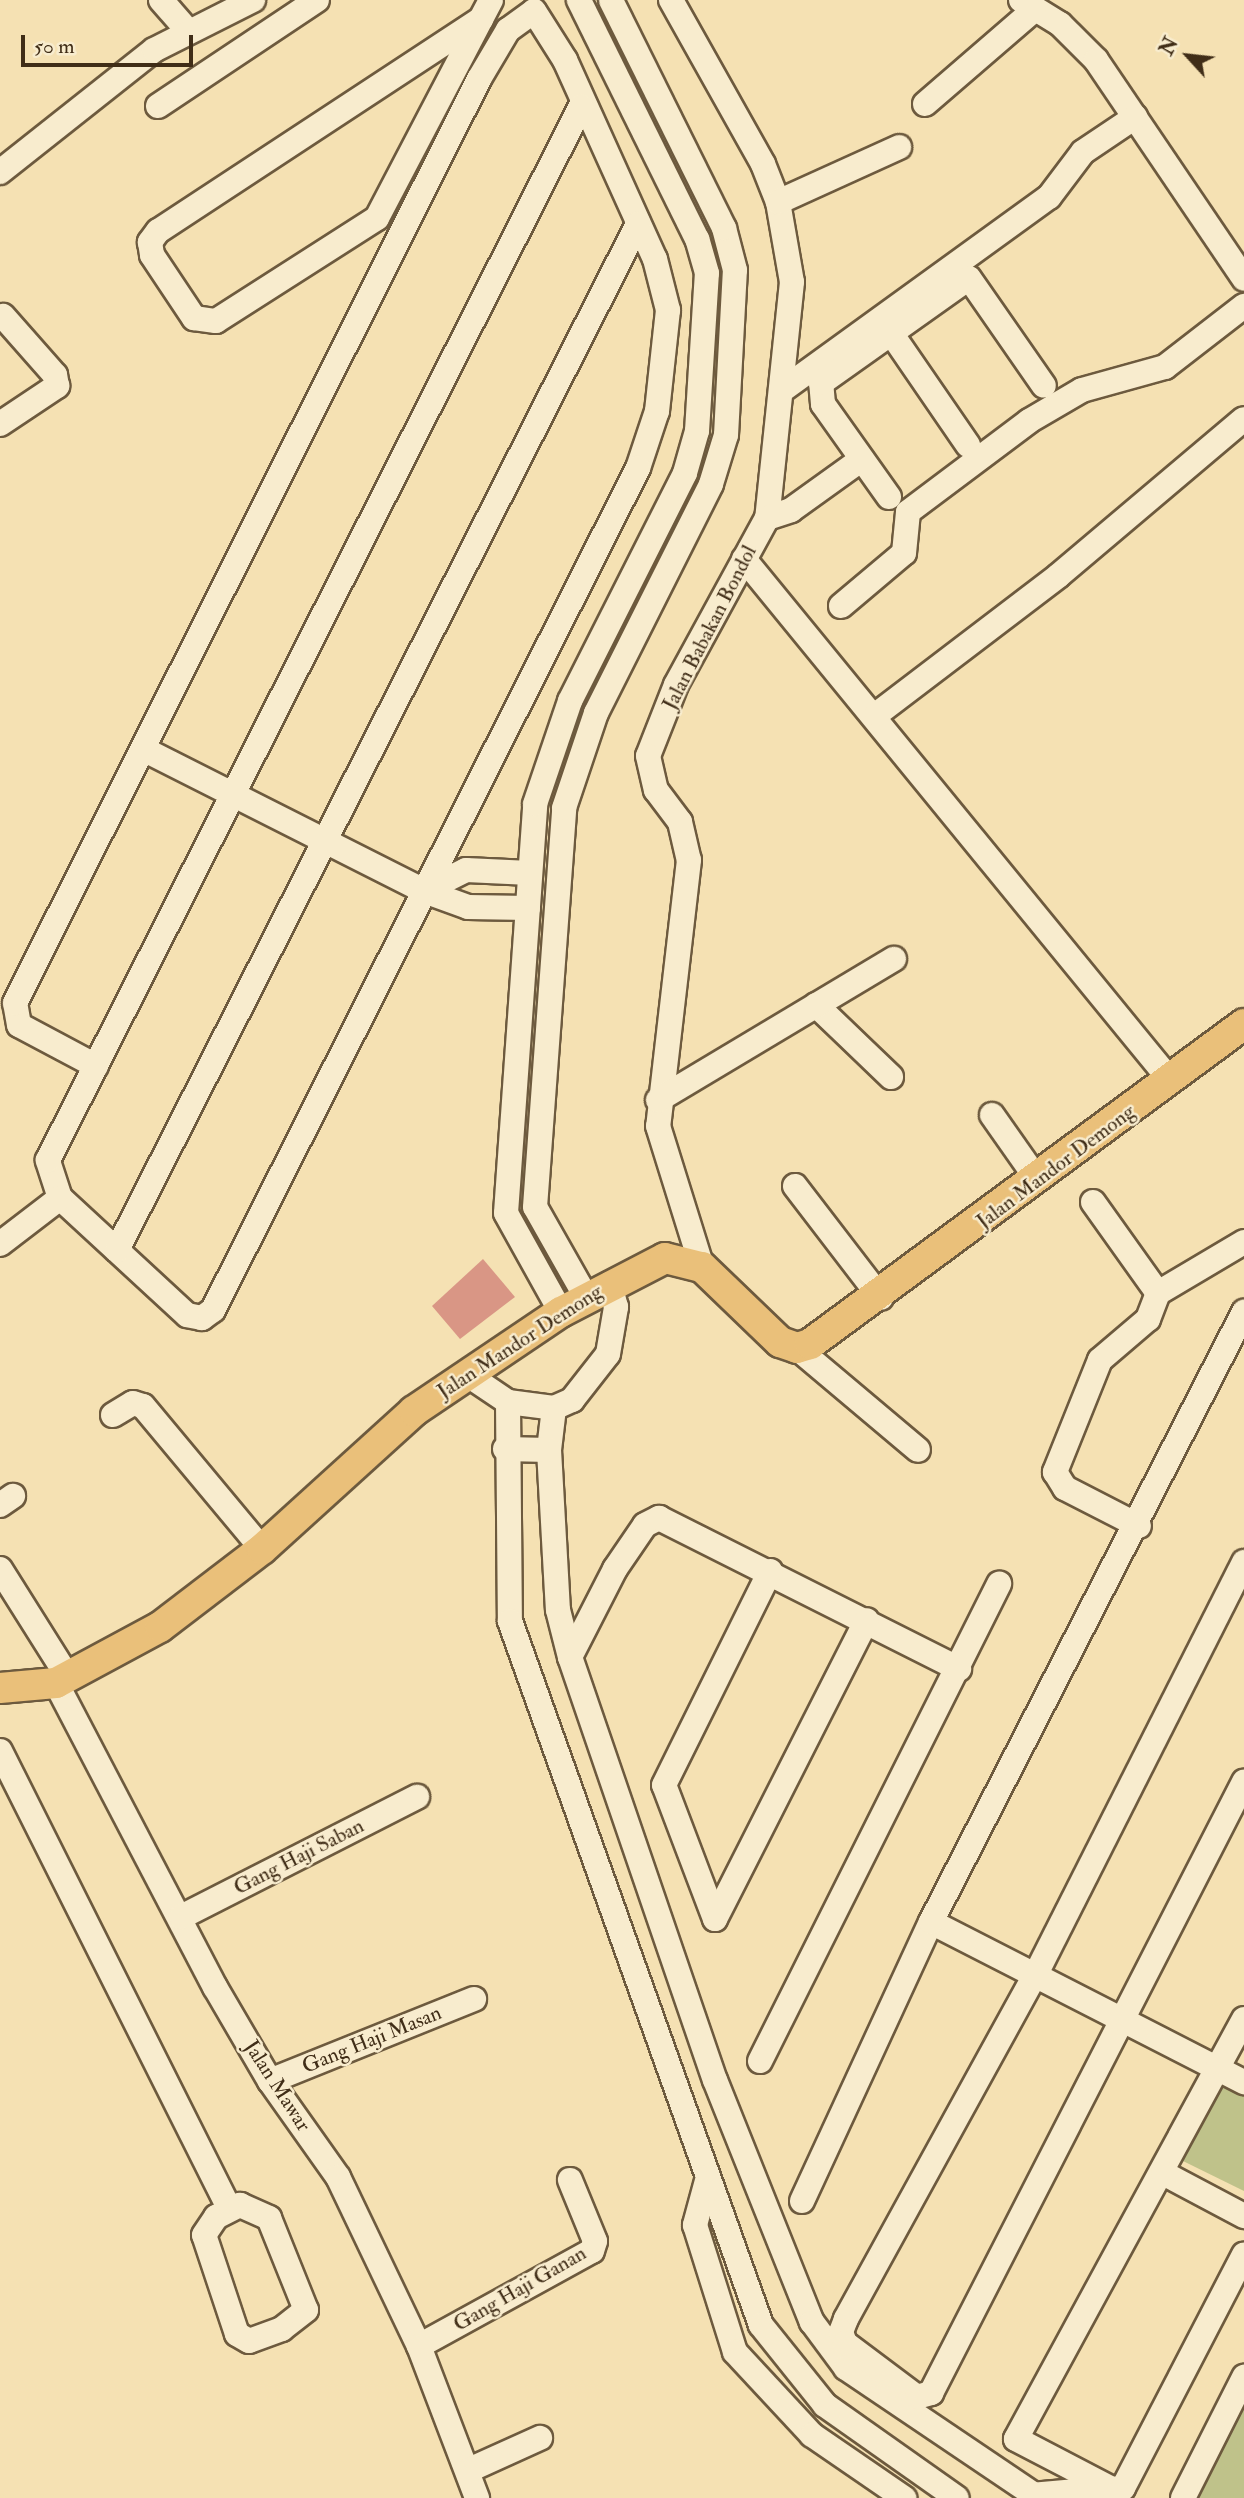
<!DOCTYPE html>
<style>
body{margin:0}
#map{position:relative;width:1244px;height:2498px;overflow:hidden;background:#f5e1b3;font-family:"IM FELL Double Pica",serif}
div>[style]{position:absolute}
.green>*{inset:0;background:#bfc28a}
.building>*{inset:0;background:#d99685}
.roads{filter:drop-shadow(2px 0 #6d5a3e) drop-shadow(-2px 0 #6d5a3e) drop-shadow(0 2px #6d5a3e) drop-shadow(0 -2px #6d5a3e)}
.minor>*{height:24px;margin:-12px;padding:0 12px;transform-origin:12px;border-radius:12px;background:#f8ecce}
.major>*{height:30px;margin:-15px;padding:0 15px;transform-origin:15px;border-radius:15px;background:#eac07a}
span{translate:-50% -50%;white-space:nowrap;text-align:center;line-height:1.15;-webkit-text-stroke:5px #f8ecce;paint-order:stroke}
.street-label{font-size:21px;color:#402d17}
.north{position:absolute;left:1153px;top:21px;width:70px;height:70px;-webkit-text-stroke:5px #f8ecce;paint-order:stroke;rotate:297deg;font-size:19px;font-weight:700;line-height:28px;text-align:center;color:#402d17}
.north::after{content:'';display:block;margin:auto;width:24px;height:32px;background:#402d17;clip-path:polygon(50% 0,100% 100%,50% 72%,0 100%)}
.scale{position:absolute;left:21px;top:35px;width:172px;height:32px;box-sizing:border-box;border:4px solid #402d17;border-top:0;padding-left:9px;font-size:21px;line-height:24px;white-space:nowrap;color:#402d17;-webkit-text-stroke:5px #f8ecce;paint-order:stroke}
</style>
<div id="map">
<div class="green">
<div style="clip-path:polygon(1224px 2078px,1244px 2088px,1244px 2191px,1183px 2161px)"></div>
<div style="clip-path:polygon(1244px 2394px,1244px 2498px,1192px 2498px)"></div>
</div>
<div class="building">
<div style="clip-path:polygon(483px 1259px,515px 1297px,460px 1339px,432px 1306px)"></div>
</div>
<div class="roads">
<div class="minor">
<div style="left:161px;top:0;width:41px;rotate:48.9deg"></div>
<div style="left:671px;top:0;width:188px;rotate:60.7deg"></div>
<div style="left:763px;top:164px;width:41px;rotate:68.5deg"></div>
<div style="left:778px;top:202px;width:81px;rotate:80.1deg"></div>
<div style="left:792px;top:282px;width:237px;rotate:96deg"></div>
<div style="left:767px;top:518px;width:190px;rotate:118.6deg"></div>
<div style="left:676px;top:685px;width:76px;rotate:111.5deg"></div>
<div style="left:648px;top:756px;width:35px;rotate:77deg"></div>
<div style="left:656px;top:790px;width:40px;rotate:53deg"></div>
<div style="left:680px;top:822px;width:39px;rotate:77deg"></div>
<div style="left:689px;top:860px;width:268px;rotate:96.6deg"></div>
<div style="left:658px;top:1126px;width:148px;rotate:72.7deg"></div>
<div style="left:1021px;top:0;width:46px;rotate:31.6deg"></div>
<div style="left:1060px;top:24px;width:51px;rotate:45deg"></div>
<div style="left:1096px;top:60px;width:264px;rotate:55.9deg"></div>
<div style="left:481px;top:19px;width:386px;rotate:146.7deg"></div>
<div style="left:158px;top:231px;width:14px;rotate:126deg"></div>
<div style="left:150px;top:242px;width:13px;rotate:81deg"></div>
<div style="left:152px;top:255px;width:76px;rotate:56.3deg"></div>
<div style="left:194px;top:318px;width:22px;rotate:8deg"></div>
<div style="left:216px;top:321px;width:191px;rotate:-32.6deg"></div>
<div style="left:377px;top:218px;width:225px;rotate:-62.4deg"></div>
<div style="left:481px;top:19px;width:21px;rotate:-62deg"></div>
<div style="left:925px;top:104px;width:144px;rotate:-40.8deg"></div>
<div style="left:158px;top:106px;width:191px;rotate:-33.7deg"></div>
<div style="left:0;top:172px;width:196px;rotate:-38.4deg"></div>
<div style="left:154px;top:50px;width:111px;rotate:-26.8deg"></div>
<div style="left:778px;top:202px;width:133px;rotate:-24.4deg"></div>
<div style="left:891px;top:333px;width:136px;rotate:55.5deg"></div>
<div style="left:785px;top:388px;width:326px;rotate:-35.9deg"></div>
<div style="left:1049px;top:197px;width:56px;rotate:-52.9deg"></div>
<div style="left:1083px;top:152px;width:63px;rotate:-33.9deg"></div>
<div style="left:0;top:424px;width:69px;rotate:-33.7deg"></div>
<div style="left:57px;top:386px;width:11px;rotate:-100deg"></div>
<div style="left:55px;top:375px;width:79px;rotate:-131.4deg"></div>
<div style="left:889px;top:497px;width:114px;rotate:-125.4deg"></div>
<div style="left:823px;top:404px;width:21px;rotate:-95deg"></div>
<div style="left:821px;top:383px;width:181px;rotate:-35.4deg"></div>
<div style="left:969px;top:278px;width:131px;rotate:55.2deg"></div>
<div style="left:767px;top:518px;width:25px;rotate:-18deg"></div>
<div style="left:791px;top:510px;width:87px;rotate:-35.7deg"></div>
<div style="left:744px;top:559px;width:674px;rotate:50.72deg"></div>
<div style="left:841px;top:606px;width:82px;rotate:-40.1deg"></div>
<div style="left:904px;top:553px;width:41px;rotate:-84.4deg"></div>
<div style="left:908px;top:512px;width:151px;rotate:-36.9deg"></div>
<div style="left:1029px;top:421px;width:61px;rotate:-30.3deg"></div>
<div style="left:1082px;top:390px;width:86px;rotate:-15.5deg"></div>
<div style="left:1165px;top:367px;width:100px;rotate:-37.7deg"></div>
<div style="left:877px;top:714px;width:228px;rotate:-37.3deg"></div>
<div style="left:1058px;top:576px;width:243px;rotate:-40.2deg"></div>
<div style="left:143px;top:749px;width:315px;rotate:26.8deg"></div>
<div style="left:424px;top:891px;width:47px;rotate:20deg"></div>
<div style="left:468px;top:907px;width:60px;rotate:1deg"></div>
<div style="left:424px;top:891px;width:47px;rotate:-26.6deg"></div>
<div style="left:466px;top:870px;width:64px;rotate:2.7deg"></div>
<div style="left:816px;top:1005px;width:104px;rotate:43.8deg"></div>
<div style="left:96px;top:1066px;width:87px;rotate:-152deg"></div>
<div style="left:19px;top:1025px;width:22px;rotate:-100deg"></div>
<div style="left:15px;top:1003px;width:1034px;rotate:-63.34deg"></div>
<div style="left:479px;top:79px;width:57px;rotate:-59.4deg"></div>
<div style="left:508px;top:30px;width:32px;rotate:-36deg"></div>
<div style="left:534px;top:11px;width:58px;rotate:57.7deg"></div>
<div style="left:565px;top:60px;width:218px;rotate:65.7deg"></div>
<div style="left:655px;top:259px;width:53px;rotate:75.7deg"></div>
<div style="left:668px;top:310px;width:102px;rotate:96.2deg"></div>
<div style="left:657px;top:411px;width:60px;rotate:108.4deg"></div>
<div style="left:638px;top:468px;width:943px;rotate:116.78deg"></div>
<div style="left:213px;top:1310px;width:14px;rotate:144deg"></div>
<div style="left:202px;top:1318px;width:15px;rotate:-169deg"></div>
<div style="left:187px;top:1315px;width:173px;rotate:-137.3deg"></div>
<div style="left:60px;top:1198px;width:40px;rotate:-108deg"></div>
<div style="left:48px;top:1160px;width:1181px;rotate:-63.17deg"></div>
<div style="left:658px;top:1100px;width:275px;rotate:-30.9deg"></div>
<div style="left:992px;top:1115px;width:78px;rotate:54.9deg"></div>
<div style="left:795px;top:1186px;width:141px;rotate:52.5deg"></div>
<div style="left:1093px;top:1202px;width:112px;rotate:54.5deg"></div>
<div style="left:1158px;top:1293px;width:28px;rotate:111deg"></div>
<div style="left:1148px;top:1319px;width:63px;rotate:139.5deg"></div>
<div style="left:1100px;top:1360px;width:121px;rotate:111.9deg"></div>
<div style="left:1055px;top:1472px;width:19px;rotate:58deg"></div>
<div style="left:1065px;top:1488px;width:83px;rotate:27.2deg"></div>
<div style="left:0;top:1244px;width:76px;rotate:-37.5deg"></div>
<div style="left:117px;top:1250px;width:1151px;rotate:-63.08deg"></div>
<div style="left:1158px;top:1293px;width:100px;rotate:-30.7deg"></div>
<div style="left:586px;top:1297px;width:103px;rotate:-119.5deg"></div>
<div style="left:535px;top:1207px;width:400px;rotate:-85.8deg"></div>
<div style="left:564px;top:808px;width:100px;rotate:-71.4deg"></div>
<div style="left:596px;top:713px;width:256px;rotate:-63.3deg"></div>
<div style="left:711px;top:484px;width:51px;rotate:-73deg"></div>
<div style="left:726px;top:435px;width:165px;rotate:-86.9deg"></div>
<div style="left:735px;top:270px;width:43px;rotate:-104.7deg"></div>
<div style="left:724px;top:228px;width:254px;rotate:-116.4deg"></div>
<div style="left:561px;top:1312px;width:113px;rotate:-119.1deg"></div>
<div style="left:506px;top:1213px;width:410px;rotate:-85.9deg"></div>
<div style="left:535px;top:804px;width:109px;rotate:-71.2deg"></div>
<div style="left:570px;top:701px;width:255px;rotate:-63.2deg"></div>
<div style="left:685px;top:473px;width:44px;rotate:-74.1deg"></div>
<div style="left:697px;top:431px;width:158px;rotate:-86.4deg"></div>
<div style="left:707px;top:273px;width:35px;rotate:-106deg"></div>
<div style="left:697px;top:239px;width:267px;rotate:-116.3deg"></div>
<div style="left:797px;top:1348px;width:158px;rotate:40.1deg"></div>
<div style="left:468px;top:1375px;width:48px;rotate:34deg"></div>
<div style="left:508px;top:1402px;width:46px;rotate:7.4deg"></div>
<div style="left:554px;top:1408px;width:20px;rotate:-24deg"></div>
<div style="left:572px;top:1400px;width:58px;rotate:-52deg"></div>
<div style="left:608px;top:1354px;width:48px;rotate:-80.3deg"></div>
<div style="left:616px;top:1307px;width:24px;rotate:-105deg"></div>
<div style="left:508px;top:1402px;width:219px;rotate:89.5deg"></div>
<div style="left:510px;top:1621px;width:747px;rotate:70.38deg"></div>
<div style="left:761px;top:2325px;width:102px;rotate:51.3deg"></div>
<div style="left:825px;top:2405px;width:161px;rotate:35.2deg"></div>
<div style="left:554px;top:1408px;width:42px;rotate:96.8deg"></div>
<div style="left:549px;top:1450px;width:160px;rotate:86.8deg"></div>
<div style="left:558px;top:1610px;width:49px;rotate:75.7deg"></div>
<div style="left:570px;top:1657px;width:447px;rotate:71.1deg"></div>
<div style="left:715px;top:2080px;width:261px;rotate:68.2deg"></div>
<div style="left:812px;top:2322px;width:57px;rotate:53.5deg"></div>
<div style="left:846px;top:2368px;width:233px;rotate:34deg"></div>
<div style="left:113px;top:1415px;width:23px;rotate:-31deg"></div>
<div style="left:133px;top:1403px;width:10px;rotate:17deg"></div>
<div style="left:143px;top:1406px;width:186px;rotate:50.2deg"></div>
<div style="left:505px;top:1449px;width:44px;rotate:1.3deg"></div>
<div style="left:0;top:1505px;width:16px;rotate:-35deg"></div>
<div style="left:1244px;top:1562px;width:463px;rotate:116.8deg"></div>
<div style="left:1035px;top:1975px;width:393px;rotate:118.8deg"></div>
<div style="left:846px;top:2319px;width:14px;rotate:111deg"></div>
<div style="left:841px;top:2332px;width:12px;rotate:70deg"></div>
<div style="left:845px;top:2343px;width:90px;rotate:36.9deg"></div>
<div style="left:917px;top:2397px;width:15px;rotate:-16deg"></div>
<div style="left:931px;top:2393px;width:687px;rotate:-62.88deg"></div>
<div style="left:0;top:1569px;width:128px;rotate:57.8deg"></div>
<div style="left:570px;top:1657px;width:99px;rotate:-62.9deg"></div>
<div style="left:615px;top:1569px;width:53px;rotate:-55.7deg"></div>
<div style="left:645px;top:1525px;width:16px;rotate:-27deg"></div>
<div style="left:659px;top:1518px;width:336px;rotate:26.7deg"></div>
<div style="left:56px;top:1683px;width:343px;rotate:62.4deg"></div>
<div style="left:215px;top:1987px;width:109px;rotate:59.7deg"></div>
<div style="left:270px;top:2081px;width:118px;rotate:54.7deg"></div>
<div style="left:338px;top:2177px;width:187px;rotate:64.4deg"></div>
<div style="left:419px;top:2346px;width:163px;rotate:69.1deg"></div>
<div style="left:0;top:1751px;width:511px;rotate:63.38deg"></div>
<div style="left:181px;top:1917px;width:265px;rotate:-27deg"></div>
<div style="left:715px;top:1919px;width:143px;rotate:-110.8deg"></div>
<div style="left:664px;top:1785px;width:239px;rotate:-63.6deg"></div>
<div style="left:715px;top:1919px;width:335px;rotate:-63.1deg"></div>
<div style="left:931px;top:1922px;width:352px;rotate:27.1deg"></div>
<div style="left:1244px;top:2019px;width:478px;rotate:118.5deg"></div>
<div style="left:1016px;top:2439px;width:108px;rotate:27.5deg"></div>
<div style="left:1112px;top:2489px;width:11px;rotate:-5deg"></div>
<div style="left:1123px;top:2488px;width:263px;rotate:-62.6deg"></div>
<div style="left:760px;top:2061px;width:534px;rotate:-63.39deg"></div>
<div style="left:270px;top:2081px;width:220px;rotate:-21.9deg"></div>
<div style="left:1163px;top:2173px;width:92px;rotate:28deg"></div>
<div style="left:708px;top:2177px;width:50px;rotate:105.2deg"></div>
<div style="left:695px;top:2225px;width:133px;rotate:72.5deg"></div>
<div style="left:735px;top:2352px;width:113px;rotate:47.1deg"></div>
<div style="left:812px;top:2435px;width:112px;rotate:34.4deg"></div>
<div style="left:802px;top:2201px;width:307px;rotate:-65.2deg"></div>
<div style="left:931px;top:1922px;width:686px;rotate:-62.84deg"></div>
<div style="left:240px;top:2205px;width:32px;rotate:24deg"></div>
<div style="left:269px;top:2218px;width:99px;rotate:68.1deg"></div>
<div style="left:306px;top:2310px;width:31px;rotate:142deg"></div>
<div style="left:282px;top:2329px;width:35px;rotate:160deg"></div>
<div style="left:249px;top:2341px;width:14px;rotate:-150deg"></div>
<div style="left:237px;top:2334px;width:104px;rotate:-108.4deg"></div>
<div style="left:204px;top:2235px;width:22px;rotate:-56deg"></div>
<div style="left:216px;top:2217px;width:27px;rotate:-27deg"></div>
<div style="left:419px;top:2346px;width:197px;rotate:-28.8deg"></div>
<div style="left:592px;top:2251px;width:10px;rotate:-73deg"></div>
<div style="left:595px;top:2241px;width:66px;rotate:-112.3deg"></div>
<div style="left:469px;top:2470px;width:78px;rotate:-24.3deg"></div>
<div style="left:1031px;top:2495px;width:57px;rotate:-5deg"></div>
<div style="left:1088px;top:2490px;width:23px;rotate:18deg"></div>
<div style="left:1183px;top:2498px;width:136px;rotate:-63.2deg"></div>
</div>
<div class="major">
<div style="left:0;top:1688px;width:56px;rotate:-5.1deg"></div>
<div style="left:56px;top:1683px;width:118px;rotate:-28.3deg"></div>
<div style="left:160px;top:1627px;width:128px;rotate:-37.4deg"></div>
<div style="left:262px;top:1549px;width:205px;rotate:-42.2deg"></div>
<div style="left:414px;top:1411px;width:177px;rotate:-34deg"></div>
<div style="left:561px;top:1312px;width:117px;rotate:-27.4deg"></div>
<div style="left:665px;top:1258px;width:38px;rotate:14deg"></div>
<div style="left:702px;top:1267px;width:108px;rotate:43.9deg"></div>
<div style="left:780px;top:1342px;width:18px;rotate:19deg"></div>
<div style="left:797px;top:1348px;width:14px;rotate:-17deg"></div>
<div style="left:810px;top:1344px;width:539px;rotate:-36.4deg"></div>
</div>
</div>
<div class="street-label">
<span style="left:710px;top:628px;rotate:-63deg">Jalan Babakan Bondol</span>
<span style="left:1056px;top:1167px;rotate:-37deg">Jalan Mandor Demong</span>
<span style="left:520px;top:1342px;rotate:-33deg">Jalan Mandor Demong</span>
<span style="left:299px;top:1857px;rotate:-27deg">Gang Haji Saban</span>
<span style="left:372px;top:2040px;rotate:-22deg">Gang Haji Masan</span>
<span style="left:277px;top:2086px;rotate:57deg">Jalan Mawar</span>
<span style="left:520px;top:2289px;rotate:-30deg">Gang Haji Ganan</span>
</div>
<div class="north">N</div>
<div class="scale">50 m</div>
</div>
